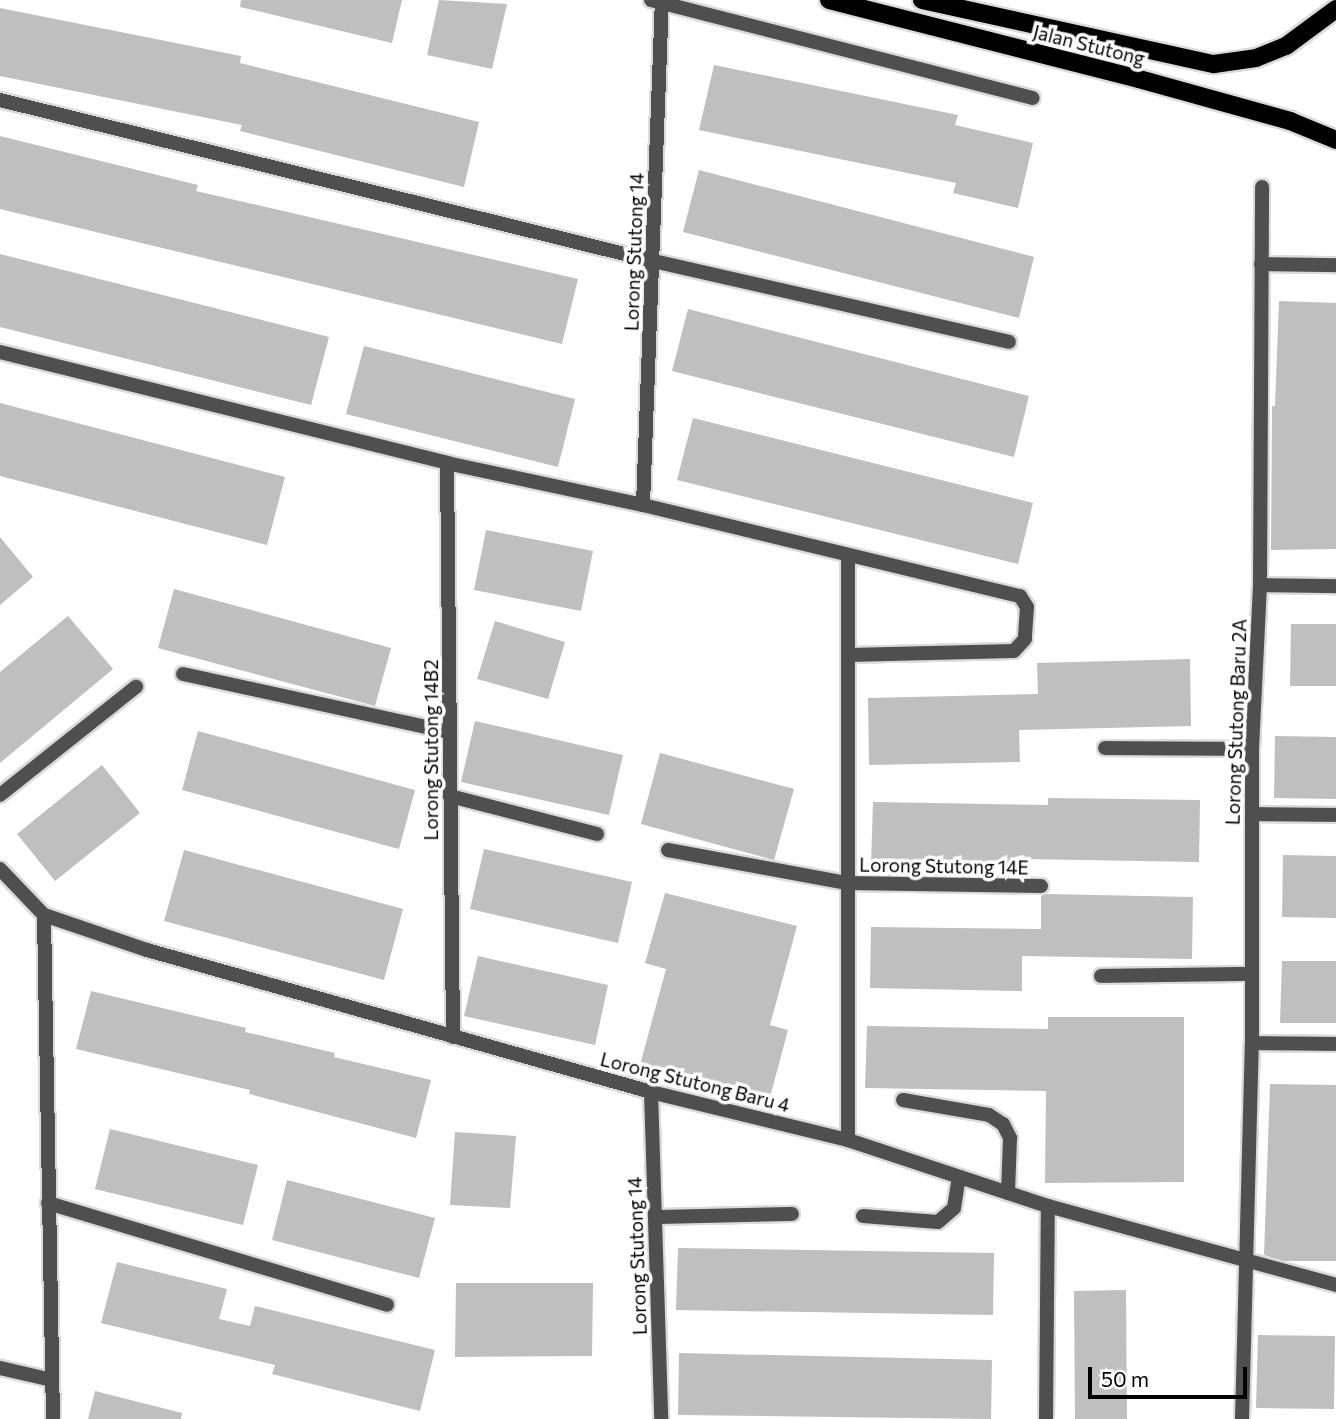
<!DOCTYPE html>
<style>
body{margin:0}
#map{position:relative;width:1336px;height:1419px;overflow:hidden;background:#fff;font-family:Commissioner,sans-serif}
div>[style]{position:absolute}
.building>*{inset:0;background:#bfbfbf}
.roads{filter:drop-shadow(2px 0 #dbdbdb) drop-shadow(-2px 0 #dbdbdb) drop-shadow(0 2px #dbdbdb) drop-shadow(0 -2px #dbdbdb)}
.minor>*{height:14px;margin:-7px;padding:0 7px;transform-origin:7px;border-radius:7px;background:#4f4f4f}
.primary>*{height:18px;margin:-9px;padding:0 9px;transform-origin:9px;border-radius:9px;background:#000}
span{translate:-50% -50%;white-space:nowrap;text-align:center;line-height:1.15;-webkit-text-stroke:7px #fff;paint-order:stroke}
.street-label{font-size:19px;color:#000}
.scale{position:absolute;left:1088px;top:1367px;width:159px;height:32px;box-sizing:border-box;border:4px solid #000;border-top:0;padding-left:9px;font-size:21px;line-height:24px;white-space:nowrap;color:#000;-webkit-text-stroke:5px #fff;paint-order:stroke}
</style>
<div id="map">
<div class="building">
<div style="clip-path:polygon(241px 0,402px 0,392px 43px,240px 7px)"></div>
<div style="clip-path:polygon(439px 0,507px 4px,492px 69px,427px 55px)"></div>
<div style="clip-path:polygon(0 8px,241px 56px,240px 63px,479px 122px,464px 187px,240px 131px,242px 125px,0 76px)"></div>
<div style="clip-path:polygon(714px 65px,958px 115px,955px 125px,1033px 143px,1018px 208px,953px 193px,956px 183px,699px 130px)"></div>
<div style="clip-path:polygon(0 136px,198px 185px,196px 191px,578px 279px,562px 344px,0 209px)"></div>
<div style="clip-path:polygon(699px 170px,1034px 257px,1019px 318px,683px 232px)"></div>
<div style="clip-path:polygon(0 254px,329px 337px,311px 405px,0 327px)"></div>
<div style="clip-path:polygon(1279px 301px,1336px 303px,1336px 549px,1271px 550px,1272px 406px,1275px 406px)"></div>
<div style="clip-path:polygon(688px 309px,1029px 396px,1014px 457px,672px 371px)"></div>
<div style="clip-path:polygon(364px 346px,575px 399px,558px 467px,346px 414px)"></div>
<div style="clip-path:polygon(0 403px,285px 477px,267px 545px,0 476px)"></div>
<div style="clip-path:polygon(693px 418px,1033px 503px,1018px 564px,677px 480px)"></div>
<div style="clip-path:polygon(486px 530px,593px 551px,581px 611px,474px 590px)"></div>
<div style="clip-path:polygon(0 537px,33px 577px,0 605px)"></div>
<div style="clip-path:polygon(174px 589px,391px 648px,375px 706px,158px 648px)"></div>
<div style="clip-path:polygon(68px 616px,113px 669px,0 763px,0 672px)"></div>
<div style="clip-path:polygon(495px 621px,565px 642px,548px 699px,477px 679px)"></div>
<div style="clip-path:polygon(1291px 624px,1336px 624px,1336px 686px,1290px 686px)"></div>
<div style="clip-path:polygon(1190px 659px,1191px 726px,1019px 730px,1020px 762px,869px 765px,868px 698px,1038px 694px,1037px 663px)"></div>
<div style="clip-path:polygon(475px 721px,623px 755px,609px 815px,461px 782px)"></div>
<div style="clip-path:polygon(198px 731px,415px 790px,399px 849px,182px 790px)"></div>
<div style="clip-path:polygon(1275px 736px,1336px 737px,1336px 799px,1274px 798px)"></div>
<div style="clip-path:polygon(660px 753px,794px 789px,774px 860px,641px 824px)"></div>
<div style="clip-path:polygon(102px 765px,140px 813px,55px 881px,17px 834px)"></div>
<div style="clip-path:polygon(1048px 798px,1200px 800px,1199px 862px,1024px 859px,1024px 867px,871px 864px,873px 802px,1048px 805px)"></div>
<div style="clip-path:polygon(484px 849px,632px 882px,618px 943px,470px 909px)"></div>
<div style="clip-path:polygon(184px 850px,403px 909px,384px 980px,164px 921px)"></div>
<div style="clip-path:polygon(1283px 855px,1336px 856px,1336px 918px,1282px 917px)"></div>
<div style="clip-path:polygon(665px 893px,797px 926px,770px 1025px,788px 1030px,769px 1101px,640px 1065px,666px 969px,645px 963px)"></div>
<div style="clip-path:polygon(1046px 894px,1193px 897px,1192px 959px,1022px 956px,1022px 991px,870px 988px,871px 927px,1041px 929px,1041px 896px)"></div>
<div style="clip-path:polygon(478px 956px,608px 985px,595px 1045px,464px 1016px)"></div>
<div style="clip-path:polygon(1282px 961px,1336px 961px,1336px 1023px,1280px 1023px)"></div>
<div style="clip-path:polygon(91px 991px,246px 1028px,245px 1032px,335px 1053px,334px 1057px,431px 1080px,416px 1138px,249px 1094px,250px 1090px,76px 1049px)"></div>
<div style="clip-path:polygon(1048px 1017px,1184px 1017px,1184px 1182px,1045px 1183px,1046px 1091px,865px 1088px,867px 1026px,1048px 1029px)"></div>
<div style="clip-path:polygon(1270px 1084px,1336px 1085px,1336px 1261px,1283px 1261px,1264px 1255px)"></div>
<div style="clip-path:polygon(110px 1129px,258px 1165px,243px 1225px,95px 1189px)"></div>
<div style="clip-path:polygon(455px 1132px,516px 1136px,510px 1208px,450px 1205px)"></div>
<div style="clip-path:polygon(287px 1180px,435px 1218px,419px 1278px,272px 1240px)"></div>
<div style="clip-path:polygon(678px 1248px,994px 1253px,993px 1315px,676px 1310px)"></div>
<div style="clip-path:polygon(117px 1262px,227px 1289px,219px 1319px,250px 1326px,255px 1306px,435px 1350px,420px 1411px,272px 1374px,275px 1365px,101px 1323px)"></div>
<div style="clip-path:polygon(456px 1283px,593px 1283px,592px 1356px,455px 1357px)"></div>
<div style="clip-path:polygon(1126px 1290px,1127px 1419px,1075px 1419px,1074px 1291px)"></div>
<div style="clip-path:polygon(1258px 1335px,1335px 1336px,1334px 1409px,1256px 1408px)"></div>
<div style="clip-path:polygon(679px 1353px,992px 1360px,991px 1419px,678px 1415px)"></div>
<div style="clip-path:polygon(95px 1391px,182px 1413px,181px 1419px,88px 1419px)"></div>
</div>
<div class="roads">
<div class="minor">
<div style="left:651px;top:0;width:394px;rotate:14.4deg"></div>
<div style="left:0;top:100px;width:673px;rotate:13.85deg"></div>
<div style="left:653px;top:261px;width:365px;rotate:12.8deg"></div>
<div style="left:1261px;top:264px;width:75px;rotate:0.8deg"></div>
<div style="left:0;top:352px;width:461px;rotate:13.9deg"></div>
<div style="left:447px;top:463px;width:200px;rotate:12.1deg"></div>
<div style="left:643px;top:505px;width:388px;rotate:13.6deg"></div>
<div style="left:1020px;top:596px;width:13px;rotate:58deg"></div>
<div style="left:1027px;top:607px;width:32px;rotate:94deg"></div>
<div style="left:1025px;top:639px;width:16px;rotate:133deg"></div>
<div style="left:1014px;top:651px;width:166px;rotate:178.6deg"></div>
<div style="left:447px;top:463px;width:574px;rotate:89.4deg"></div>
<div style="left:643px;top:505px;width:505px;rotate:-87.85deg"></div>
<div style="left:1260px;top:585px;width:76px;rotate:0.8deg"></div>
<div style="left:183px;top:674px;width:273px;rotate:12.3deg"></div>
<div style="left:1105px;top:748px;width:147px;rotate:0.4deg"></div>
<div style="left:0;top:795px;width:174px;rotate:-38.5deg"></div>
<div style="left:450px;top:796px;width:152px;rotate:14.5deg"></div>
<div style="left:1252px;top:814px;width:84px;rotate:0.7deg"></div>
<div style="left:668px;top:850px;width:181px;rotate:10.5deg"></div>
<div style="left:846px;top:883px;width:195px;rotate:0.9deg"></div>
<div style="left:0;top:869px;width:64px;rotate:46.3deg"></div>
<div style="left:44px;top:915px;width:109px;rotate:18.8deg"></div>
<div style="left:147px;top:950px;width:524px;rotate:15.73deg"></div>
<div style="left:651px;top:1092px;width:203px;rotate:13.7deg"></div>
<div style="left:848px;top:1140px;width:211px;rotate:18.3deg"></div>
<div style="left:1048px;top:1206px;width:299px;rotate:15.3deg"></div>
<div style="left:44px;top:915px;width:504px;rotate:88.98deg"></div>
<div style="left:1101px;top:976px;width:149px;rotate:-0.8deg"></div>
<div style="left:1252px;top:1043px;width:84px;rotate:0.7deg"></div>
<div style="left:651px;top:1092px;width:327px;rotate:88.2deg"></div>
<div style="left:903px;top:1100px;width:87px;rotate:9.9deg"></div>
<div style="left:989px;top:1115px;width:17px;rotate:33deg"></div>
<div style="left:1003px;top:1124px;width:16px;rotate:63deg"></div>
<div style="left:1010px;top:1138px;width:55px;rotate:92.1deg"></div>
<div style="left:848px;top:1140px;width:583px;rotate:-90deg"></div>
<div style="left:48px;top:1203px;width:354px;rotate:16.7deg"></div>
<div style="left:863px;top:1216px;width:75px;rotate:4.6deg"></div>
<div style="left:938px;top:1222px;width:21px;rotate:-41deg"></div>
<div style="left:954px;top:1208px;width:31px;rotate:-81deg"></div>
<div style="left:655px;top:1217px;width:137px;rotate:-1.3deg"></div>
<div style="left:0;top:1368px;width:53px;rotate:13deg"></div>
<div style="left:1046px;top:1419px;width:213px;rotate:-89.5deg"></div>
<div style="left:1242px;top:1419px;width:376px;rotate:-88.5deg"></div>
<div style="left:1252px;top:1043px;width:294px;rotate:-90deg"></div>
<div style="left:1252px;top:749px;width:164px;rotate:-87.2deg"></div>
<div style="left:1260px;top:585px;width:398px;rotate:-89.7deg"></div>
</div>
<div class="primary">
<div style="left:829px;top:0;width:320px;rotate:14.3deg"></div>
<div style="left:1139px;top:79px;width:157px;rotate:15.5deg"></div>
<div style="left:1290px;top:121px;width:50px;rotate:22.4deg"></div>
<div style="left:922px;top:0;width:299px;rotate:12.4deg"></div>
<div style="left:1214px;top:64px;width:42px;rotate:-8.1deg"></div>
<div style="left:1256px;top:58px;width:32px;rotate:-22deg"></div>
<div style="left:1286px;top:46px;width:62px;rotate:-36.5deg"></div>
</div>
</div>
<div class="street-label">
<span style="left:1089px;top:45px;rotate:14deg">Jalan Stutong</span>
<span style="left:634px;top:252px;rotate:-88deg">Lorong Stutong 14</span>
<span style="left:1236px;top:722px;rotate:-88deg">Lorong Stutong Baru 2A</span>
<span style="left:431px;top:750px;rotate:-90deg">Lorong Stutong 14B2</span>
<span style="left:944px;top:866px;rotate:1deg">Lorong Stutong 14E</span>
<span style="left:695px;top:1082px;rotate:14deg">Lorong Stutong Baru 4</span>
<span style="left:637px;top:1256px;rotate:-92deg">Lorong Stutong 14</span>
</div>
<div class="scale">50 m</div>
</div>
